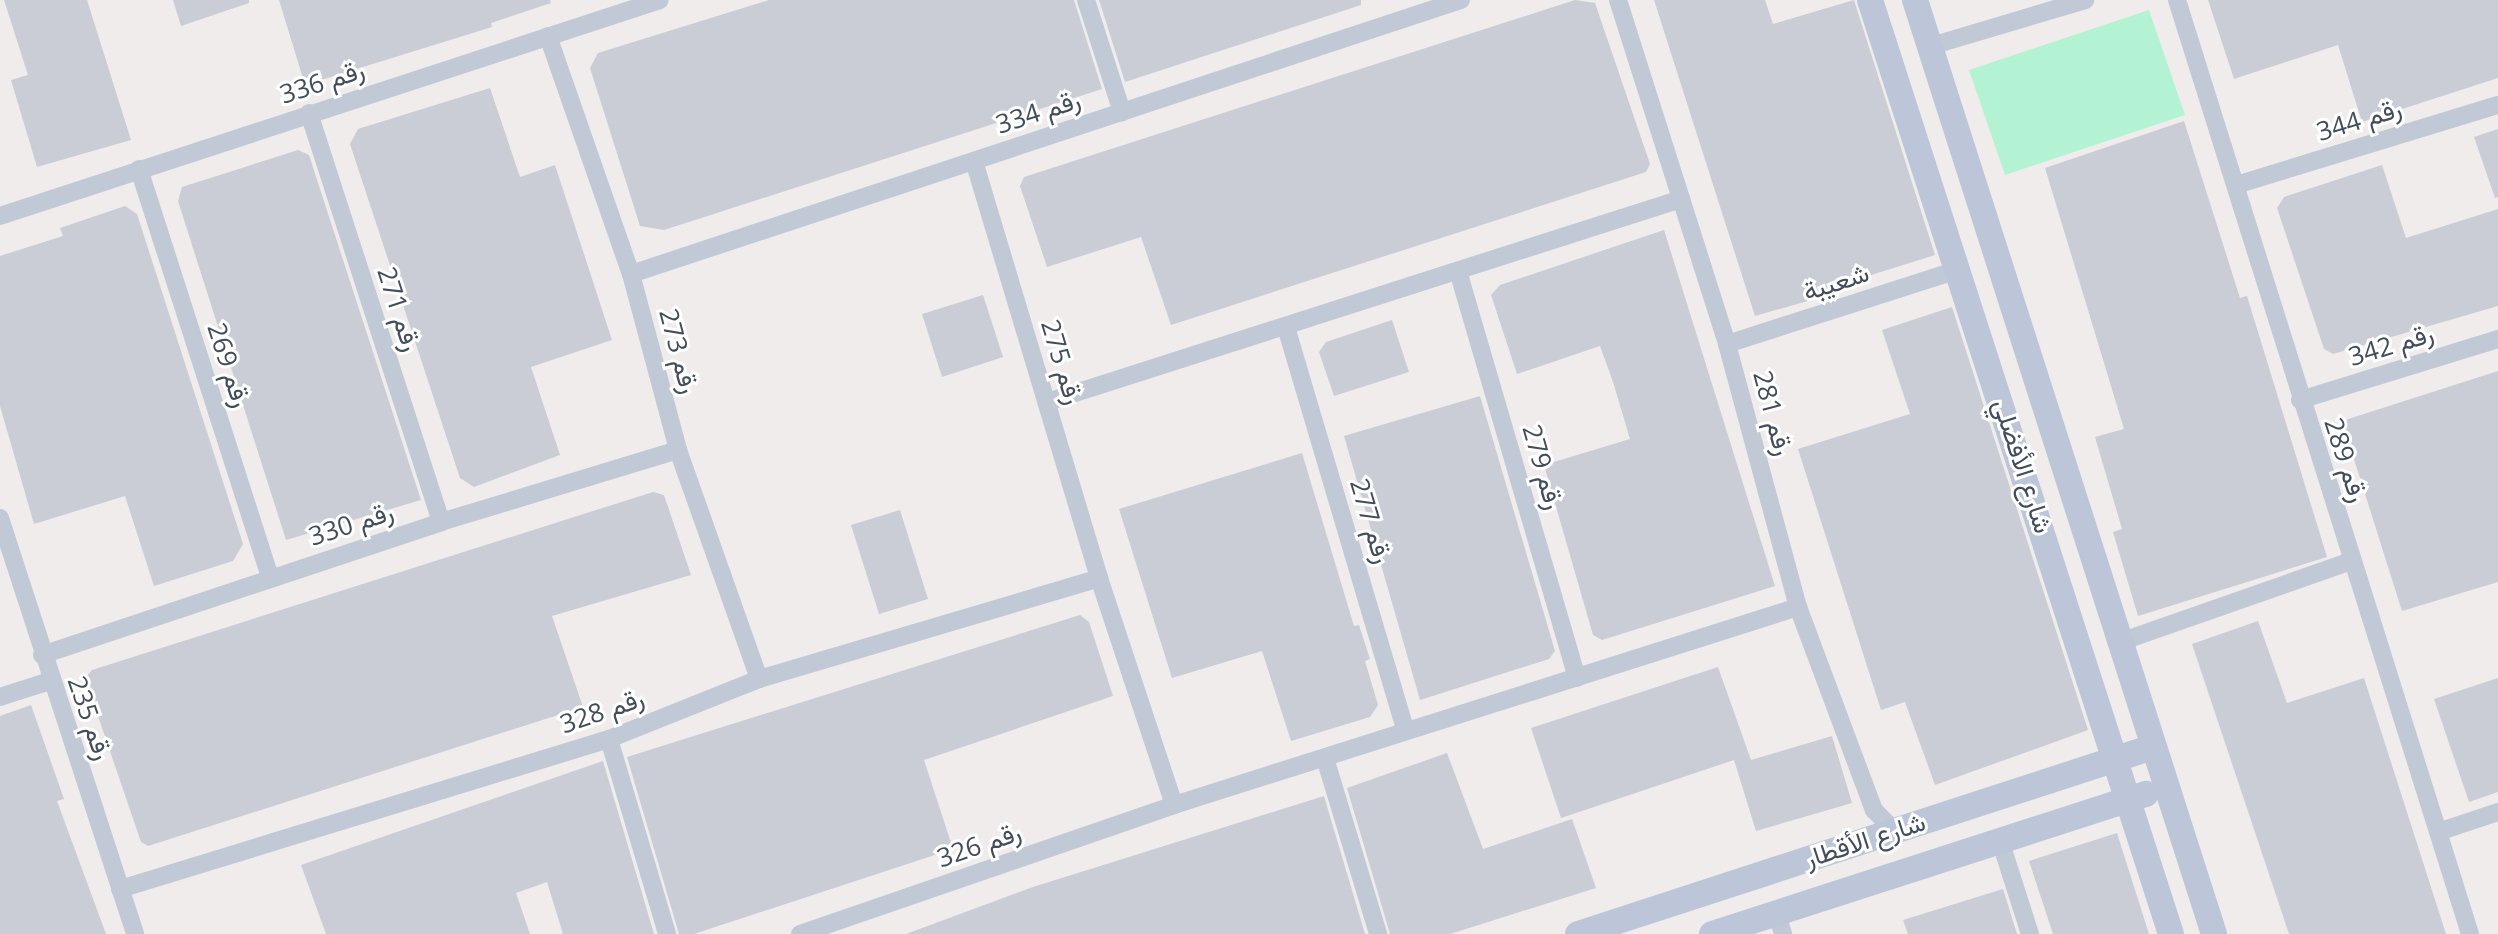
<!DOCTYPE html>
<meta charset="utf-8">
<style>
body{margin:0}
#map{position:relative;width:2498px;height:934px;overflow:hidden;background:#efeceb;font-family:"Open Sans",Vazirmatn,sans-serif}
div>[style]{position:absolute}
.green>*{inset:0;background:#b3f3d3}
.building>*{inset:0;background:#cacdd5}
.street>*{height:18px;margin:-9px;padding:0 9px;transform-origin:9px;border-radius:9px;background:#c0c9d5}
.secondary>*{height:26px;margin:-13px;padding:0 13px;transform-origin:13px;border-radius:13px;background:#bcc6d8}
span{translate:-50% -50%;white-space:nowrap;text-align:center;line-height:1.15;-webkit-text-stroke:6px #fff;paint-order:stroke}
.street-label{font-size:26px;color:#424d5b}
</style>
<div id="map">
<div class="green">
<div style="clip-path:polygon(2149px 10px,2185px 115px,2005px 175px,1969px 70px)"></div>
</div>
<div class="building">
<div style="clip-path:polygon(4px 0,87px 0,131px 140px,37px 167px,11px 80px,28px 75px)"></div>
<div style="clip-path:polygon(173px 0,249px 0,249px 3px,181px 26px)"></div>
<div style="clip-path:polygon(279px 0,550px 0,551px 3px,491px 23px,492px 27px,305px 85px)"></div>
<div style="clip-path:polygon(769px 0,1074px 0,1102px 89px,664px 230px,640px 226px,590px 68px,598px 53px)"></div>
<div style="clip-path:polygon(1099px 0,1361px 0,1361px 5px,1125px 82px)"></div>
<div style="clip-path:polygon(1575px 0,1595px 3px,1650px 164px,1646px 172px,1171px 325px,1141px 237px,1047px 267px,1020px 186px,1024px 177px)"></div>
<div style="clip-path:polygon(1654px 0,1765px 0,1773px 24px,1854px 0,1935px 255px,1852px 281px,1853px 288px,1755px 316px)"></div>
<div style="clip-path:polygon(2208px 0,2498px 0,2498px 78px,2362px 122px,2338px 45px,2234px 79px)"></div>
<div style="clip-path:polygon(490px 88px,520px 177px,555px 165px,612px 340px,531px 367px,560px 455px,474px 487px,460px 478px,350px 144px,358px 129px)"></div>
<div style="clip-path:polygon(2184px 121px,2240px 298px,2247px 296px,2327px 557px,2138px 616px,2113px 532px,2122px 529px,2095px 437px,2124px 429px,2045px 168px)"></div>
<div style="clip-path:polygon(2498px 129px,2498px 197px,2495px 198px,2474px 137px)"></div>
<div style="clip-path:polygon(298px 150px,309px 155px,421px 500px,286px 540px,178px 201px,182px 187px)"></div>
<div style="clip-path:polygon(2382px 165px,2406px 238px,2498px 209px,2498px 306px,2333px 354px,2324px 349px,2277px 208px,2284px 197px)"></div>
<div style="clip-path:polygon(125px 206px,137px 214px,243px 544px,233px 561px,154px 586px,125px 496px,34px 524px,0 406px,0 256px,63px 236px,60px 228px)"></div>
<div style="clip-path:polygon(1664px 230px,1775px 586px,1602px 640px,1593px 635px,1544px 465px,1630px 439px,1613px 382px,1600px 346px,1517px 374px,1491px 295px,1500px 285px)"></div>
<div style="clip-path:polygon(983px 295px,1003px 357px,942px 377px,922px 314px)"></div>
<div style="clip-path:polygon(1952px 307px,2088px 730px,1935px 785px,1905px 702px,1881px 710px,1798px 449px,1910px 414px,1882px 330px)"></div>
<div style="clip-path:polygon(1392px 320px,1409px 372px,1334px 396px,1319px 352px,1326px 342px)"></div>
<div style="clip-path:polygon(2498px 371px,2498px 582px,2402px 611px,2342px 421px)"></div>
<div style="clip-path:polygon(1480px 396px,1555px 651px,1549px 659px,1420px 700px,1344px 436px)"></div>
<div style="clip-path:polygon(1302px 453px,1354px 626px,1359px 625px,1370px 659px,1365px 661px,1378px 705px,1370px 717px,1291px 741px,1262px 651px,1172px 678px,1119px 509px)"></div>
<div style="clip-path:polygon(653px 492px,664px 495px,691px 575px,552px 616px,583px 707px,148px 846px,141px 842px,85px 678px,92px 670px)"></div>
<div style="clip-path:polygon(900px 510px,928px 599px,879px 614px,851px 525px)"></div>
<div style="clip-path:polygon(1080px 615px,1089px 622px,1113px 696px,924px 760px,953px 849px,694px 934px,679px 934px,627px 757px)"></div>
<div style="clip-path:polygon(2258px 621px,2287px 703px,2364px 678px,2446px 934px,2289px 934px,2192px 644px)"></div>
<div style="clip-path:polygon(1718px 667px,1751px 760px,1832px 736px,1852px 803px,1756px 831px,1734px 760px,1561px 818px,1531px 728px)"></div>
<div style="clip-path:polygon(2498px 678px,2498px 792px,2469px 802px,2434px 699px)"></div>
<div style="clip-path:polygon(31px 705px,64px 799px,57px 801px,106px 934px,0 934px,0 716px)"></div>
<div style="clip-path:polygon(1447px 753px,1483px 849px,1572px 819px,1596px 888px,1450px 934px,1390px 934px,1347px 788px)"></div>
<div style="clip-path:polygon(603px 761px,654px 934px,563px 934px,547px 882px,516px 893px,530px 934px,326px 934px,301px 865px)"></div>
<div style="clip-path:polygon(1324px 796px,1365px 934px,906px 934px,1033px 887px)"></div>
<div style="clip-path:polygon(2117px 833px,2149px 934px,2053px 934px,2029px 861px)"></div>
<div style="clip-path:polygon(2003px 889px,2017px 934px,1908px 934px,1903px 920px)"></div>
</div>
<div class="street">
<div style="left:1086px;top:0;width:118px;rotate:72.2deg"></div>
<div style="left:1618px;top:0;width:361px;rotate:72.4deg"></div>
<div style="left:1727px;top:344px;width:272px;rotate:74.9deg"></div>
<div style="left:1798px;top:607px;width:217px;rotate:69.5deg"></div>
<div style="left:1874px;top:810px;width:29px;rotate:46deg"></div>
<div style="left:2177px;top:0;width:979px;rotate:72.58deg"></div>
<div style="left:548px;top:36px;width:252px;rotate:70.8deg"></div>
<div style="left:631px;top:274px;width:182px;rotate:75deg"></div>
<div style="left:678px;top:450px;width:243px;rotate:70.5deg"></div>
<div style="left:1931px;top:46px;width:161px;rotate:-16.6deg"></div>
<div style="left:309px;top:113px;width:430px;rotate:72.1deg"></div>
<div style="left:974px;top:161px;width:435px;rotate:73.3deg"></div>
<div style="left:1099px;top:578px;width:239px;rotate:71.7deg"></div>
<div style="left:139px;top:169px;width:429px;rotate:72.2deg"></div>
<div style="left:2236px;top:185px;width:274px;rotate:-17deg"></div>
<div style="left:0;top:216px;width:694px;rotate:-18.12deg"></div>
<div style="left:1458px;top:271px;width:424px;rotate:73.7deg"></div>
<div style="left:631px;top:274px;width:874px;rotate:-18.27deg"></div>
<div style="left:1286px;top:327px;width:421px;rotate:73.5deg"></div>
<div style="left:1727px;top:344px;width:245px;rotate:-17.8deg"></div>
<div style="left:2300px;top:400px;width:207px;rotate:-17.1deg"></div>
<div style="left:1047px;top:402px;width:666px;rotate:-17.75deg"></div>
<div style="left:0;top:518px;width:437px;rotate:72deg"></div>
<div style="left:2120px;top:642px;width:245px;rotate:-19.3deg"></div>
<div style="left:42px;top:655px;width:421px;rotate:-18.4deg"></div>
<div style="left:441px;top:522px;width:248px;rotate:-16.9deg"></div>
<div style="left:0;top:697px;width:52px;rotate:-17.7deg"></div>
<div style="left:609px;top:739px;width:203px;rotate:73.4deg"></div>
<div style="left:1325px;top:758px;width:184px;rotate:73.2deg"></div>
<div style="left:2438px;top:832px;width:63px;rotate:-18.4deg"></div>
<div style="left:2000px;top:840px;width:99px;rotate:72.3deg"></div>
<div style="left:120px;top:889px;width:511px;rotate:-17.05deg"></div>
<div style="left:609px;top:739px;width:162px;rotate:-21.8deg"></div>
<div style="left:759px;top:679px;width:355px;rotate:-16.5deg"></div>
<div style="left:1777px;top:914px;width:21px;rotate:73deg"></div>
<div style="left:800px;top:934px;width:396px;rotate:-19deg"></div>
<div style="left:1174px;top:805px;width:655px;rotate:-17.6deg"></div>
</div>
<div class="secondary">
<div style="left:1870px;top:0;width:981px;rotate:72.14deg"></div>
<div style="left:1915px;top:0;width:981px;rotate:72.25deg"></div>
<div style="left:1578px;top:934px;width:605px;rotate:-18.02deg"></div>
<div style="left:1712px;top:934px;width:456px;rotate:-17.9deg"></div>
</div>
<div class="street-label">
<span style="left:322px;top:82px;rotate:-18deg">رقم 336</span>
<span style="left:1038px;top:112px;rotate:-18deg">رقم 334</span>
<span style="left:2359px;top:120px;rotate:-17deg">رقم 344</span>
<span style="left:1836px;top:282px;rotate:-18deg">شعيبة</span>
<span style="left:399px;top:309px;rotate:72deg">رقم 271</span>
<span style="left:2391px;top:345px;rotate:-17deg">رقم 342</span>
<span style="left:679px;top:351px;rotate:75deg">رقم 273</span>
<span style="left:1062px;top:362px;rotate:73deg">رقم 275</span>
<span style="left:229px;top:365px;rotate:72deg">رقم 269</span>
<span style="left:1773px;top:413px;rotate:75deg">رقم 281</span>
<span style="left:2346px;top:460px;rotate:72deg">رقم 289</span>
<span style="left:2023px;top:466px;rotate:72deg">شارع الأفضلي</span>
<span style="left:1543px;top:467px;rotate:74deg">رقم 279</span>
<span style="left:1371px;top:521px;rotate:73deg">رقم 277</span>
<span style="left:351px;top:524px;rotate:-18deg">رقم 330</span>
<span style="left:602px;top:711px;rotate:-19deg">رقم 328</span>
<span style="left:90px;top:718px;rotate:71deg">رقم 235</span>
<span style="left:1865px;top:840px;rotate:-18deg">شارع الأقطار</span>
<span style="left:979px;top:845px;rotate:-19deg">رقم 326</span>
</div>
</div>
